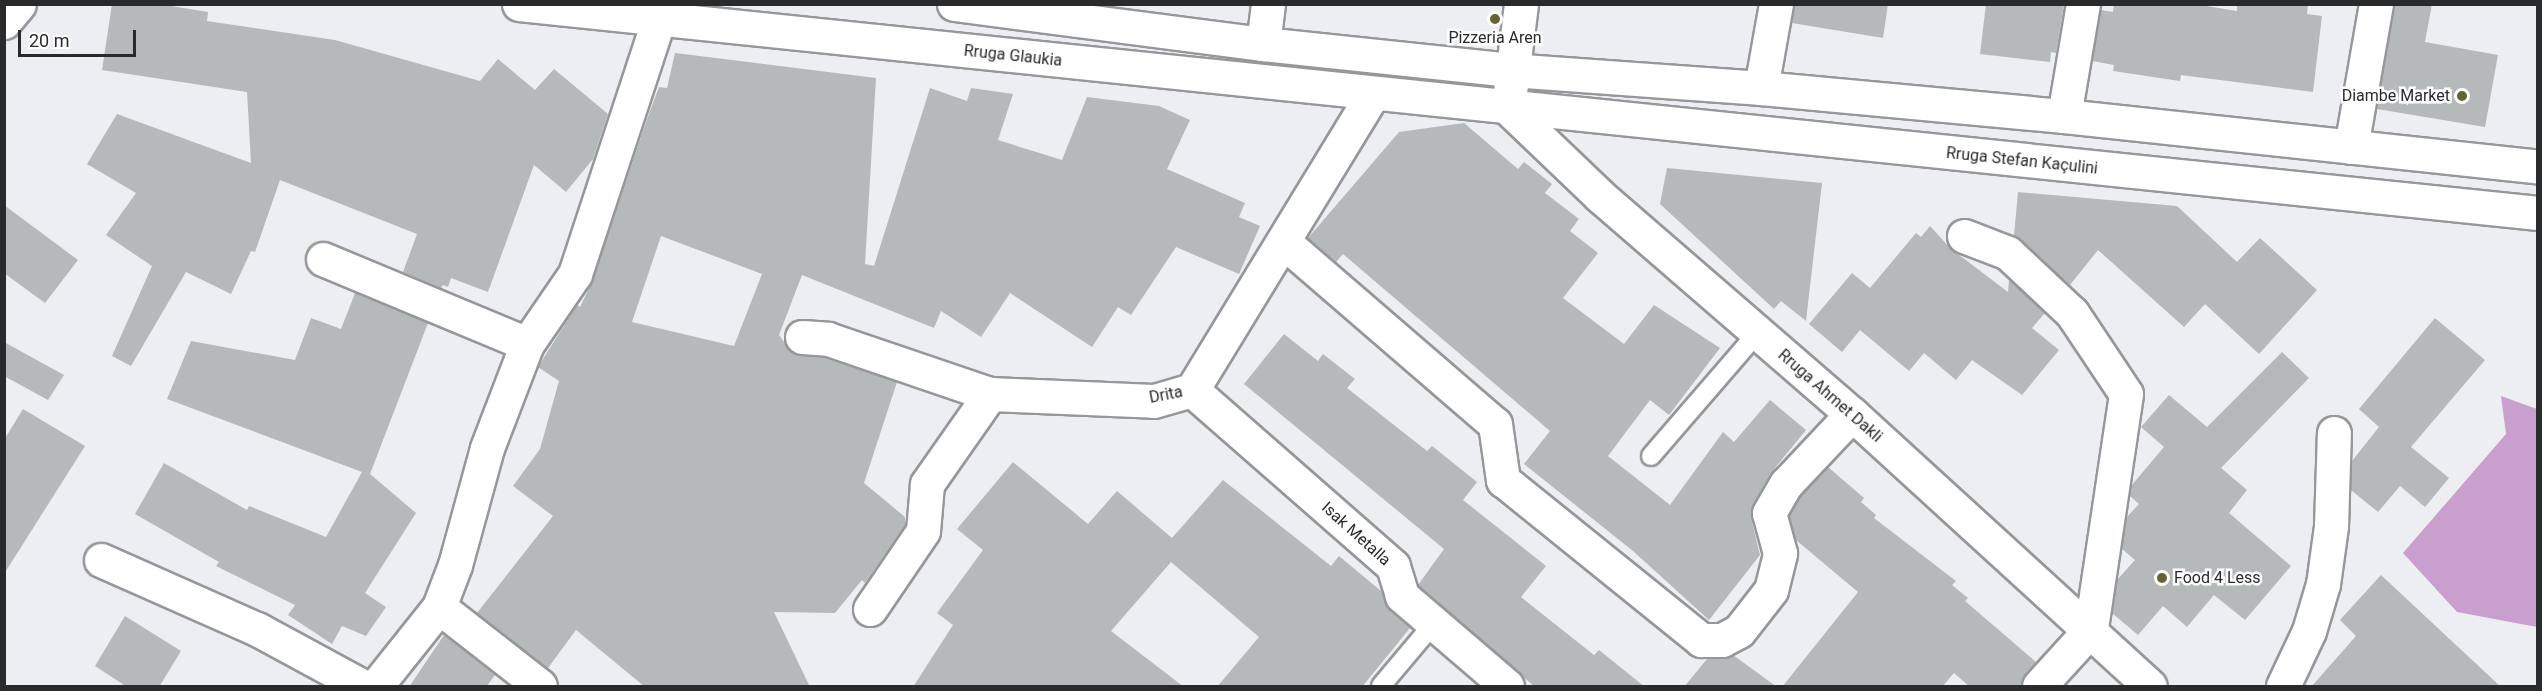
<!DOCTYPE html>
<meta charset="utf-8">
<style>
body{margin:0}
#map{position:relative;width:2542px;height:691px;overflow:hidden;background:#eceef1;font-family:Roboto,sans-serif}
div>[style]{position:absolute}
.forest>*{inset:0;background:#c99fcd}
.building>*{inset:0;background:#b5b9ba}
.roads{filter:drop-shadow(2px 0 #95979a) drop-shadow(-2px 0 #95979a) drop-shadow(0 2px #95979a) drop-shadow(0 -2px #95979a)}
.service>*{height:18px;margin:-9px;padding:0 9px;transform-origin:9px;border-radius:9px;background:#fff}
.minor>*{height:33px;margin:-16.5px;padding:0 16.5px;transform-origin:16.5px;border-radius:16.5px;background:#fff}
.tertiary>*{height:33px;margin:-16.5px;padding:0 16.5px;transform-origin:16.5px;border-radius:16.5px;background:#fff}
.secondary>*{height:33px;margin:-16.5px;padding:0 16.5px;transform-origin:16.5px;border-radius:16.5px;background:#fff}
.dots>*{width:16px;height:16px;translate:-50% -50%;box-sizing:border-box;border:3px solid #fff;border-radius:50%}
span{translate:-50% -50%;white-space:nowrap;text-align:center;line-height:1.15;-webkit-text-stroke:5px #fff;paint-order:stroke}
.poi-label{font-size:16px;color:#292a2b}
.right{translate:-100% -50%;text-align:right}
.left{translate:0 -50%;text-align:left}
.street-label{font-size:16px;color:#292a2b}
.frame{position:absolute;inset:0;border:6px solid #292a2b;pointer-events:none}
.scale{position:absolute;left:18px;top:30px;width:118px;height:27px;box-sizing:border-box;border:3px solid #292a2b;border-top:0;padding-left:8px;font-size:18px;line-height:21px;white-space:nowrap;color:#292a2b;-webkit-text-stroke:4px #fff;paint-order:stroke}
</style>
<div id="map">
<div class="forest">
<div style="clip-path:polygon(2501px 396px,2537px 409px,2537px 627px,2457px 612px,2403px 553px,2506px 434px)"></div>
</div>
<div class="building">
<div style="clip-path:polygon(112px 4px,159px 4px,208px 12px,207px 21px,335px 40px,480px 81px,498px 59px,535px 90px,554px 69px,608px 114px,593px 159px,566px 192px,534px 165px,488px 292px,451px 278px,448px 287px,443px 285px,441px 288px,403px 272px,417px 234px,280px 180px,255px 252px,251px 251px,231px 294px,186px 272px,131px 366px,112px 356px,152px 266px,106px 235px,136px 193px,87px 164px,117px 114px,251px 163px,247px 92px,102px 70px)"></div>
<div style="clip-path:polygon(1794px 4px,1888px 4px,1883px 38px,1792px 23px)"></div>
<div style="clip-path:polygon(1986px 4px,2064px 5px,2056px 53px,2051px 52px,2050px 62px,1980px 54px)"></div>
<div style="clip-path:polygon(2114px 4px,2194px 4px,2237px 11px,2237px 4px,2308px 4px,2307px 14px,2322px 16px,2313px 92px,2181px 75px,2180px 81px,2113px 71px,2114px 65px,2092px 61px,2101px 10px,2113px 12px)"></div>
<div style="clip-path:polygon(2394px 4px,2432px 4px,2425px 42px,2498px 55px,2485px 127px,2377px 109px)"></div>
<div style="clip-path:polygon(evenodd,675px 53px,876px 78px,865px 264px,874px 266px,930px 88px,967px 101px,971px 88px,1013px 94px,998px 140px,1062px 160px,1087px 97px,1159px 106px,1190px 120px,1167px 169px,1245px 203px,1239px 217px,1260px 226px,1239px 274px,1176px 247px,1131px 315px,1118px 307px,1092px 347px,1010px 293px,981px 337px,941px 311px,934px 328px,802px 275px,779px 335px,792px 353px,824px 358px,897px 382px,864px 483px,905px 517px,905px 525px,865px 583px,862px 580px,835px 613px,774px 612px,810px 687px,645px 687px,576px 630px,548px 668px,477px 613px,553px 516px,513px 486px,540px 449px,559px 381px,538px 367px,577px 305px,580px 307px,593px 280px,647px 119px,659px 87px,667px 88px,675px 53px,661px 236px,762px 274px,734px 346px,632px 322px,661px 236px)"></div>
<div style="clip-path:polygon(1464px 123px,1518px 169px,1524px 162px,1552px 184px,1545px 193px,1579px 219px,1570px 231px,1598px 253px,1563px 298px,1624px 344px,1654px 305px,1720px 348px,1669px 415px,1650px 400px,1608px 456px,1670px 505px,1723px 432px,1734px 442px,1770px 400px,1806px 430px,1770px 474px,1753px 504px,1751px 518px,1760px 555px,1709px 620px,1633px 551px,1524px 464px,1550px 431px,1343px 254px,1336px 262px,1308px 238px,1399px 132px)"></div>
<div style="clip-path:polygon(1667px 168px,1822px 183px,1806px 321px,1781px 301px,1774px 309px,1660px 204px)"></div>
<div style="clip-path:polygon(2018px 192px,2177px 206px,2237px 262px,2260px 238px,2317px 290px,2259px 354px,2205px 304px,2184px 327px,2098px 250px,2070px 285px,2014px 235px)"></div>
<div style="clip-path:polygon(4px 205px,78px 260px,45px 303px,4px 273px)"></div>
<div style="clip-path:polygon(1930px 226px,1950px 248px,2008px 292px,2009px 280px,2045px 313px,2032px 328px,2059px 350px,2022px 395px,1972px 360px,1956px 380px,1924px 353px,1909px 371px,1860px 330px,1842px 352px,1809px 324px,1852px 273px,1870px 288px,1916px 233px,1921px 237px)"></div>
<div style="clip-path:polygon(355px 293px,428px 323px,370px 474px,416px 513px,365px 593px,386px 607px,366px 636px,342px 626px,332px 644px,288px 615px,295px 605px,216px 566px,219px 562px,135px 514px,164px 463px,247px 510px,249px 506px,326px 537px,362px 472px,167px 399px,191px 341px,295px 360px,311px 318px,341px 329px)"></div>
<div style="clip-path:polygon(2435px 318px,2485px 360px,2411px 447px,2449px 478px,2425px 507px,2400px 486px,2378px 512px,2351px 490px,2352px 461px,2379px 427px,2359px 409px)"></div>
<div style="clip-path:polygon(1284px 334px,1318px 361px,1323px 354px,1355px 379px,1347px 388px,1427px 451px,1432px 446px,1477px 482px,1463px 500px,1546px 566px,1521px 597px,1594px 655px,1599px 650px,1645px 687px,1535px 687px,1418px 585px,1444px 549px,1244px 384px)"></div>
<div style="clip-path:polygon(4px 342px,64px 375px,48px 400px,4px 376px)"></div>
<div style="clip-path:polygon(2282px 352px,2309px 378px,2221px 468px,2247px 490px,2229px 513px,2291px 566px,2245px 620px,2214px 595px,2187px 627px,2163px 606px,2138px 635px,2112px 613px,2117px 580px,2135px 560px,2122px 549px,2126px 518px,2139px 504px,2130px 496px,2131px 486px,2164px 447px,2141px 427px,2169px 395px,2207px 427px)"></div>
<div style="clip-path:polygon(23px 409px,85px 446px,4px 574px,4px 440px)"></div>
<div style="clip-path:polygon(1013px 462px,1088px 524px,1117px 491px,1172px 538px,1223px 480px,1331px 566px,1339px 556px,1381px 591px,1389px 610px,1410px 628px,1362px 687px,1217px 687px,1259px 637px,1171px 562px,1111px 631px,1184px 687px,913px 687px,953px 625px,937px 613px,983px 550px,957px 529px)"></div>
<div style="clip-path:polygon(1828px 467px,1864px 498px,1861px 502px,1876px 515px,1874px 518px,1956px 581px,1952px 585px,1968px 598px,1965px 601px,2036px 662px,2025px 674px,2021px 687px,1970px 687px,1954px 673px,1942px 687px,1782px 687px,1858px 592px,1796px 540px,1789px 516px,1801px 495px)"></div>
<div style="clip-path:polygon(2381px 575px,2501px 687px,2311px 687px,2356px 636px,2340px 620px)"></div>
<div style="clip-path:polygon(125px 616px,181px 651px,159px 687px,127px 687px,95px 666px)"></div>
<div style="clip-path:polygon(444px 635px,495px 675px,486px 687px,409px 687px)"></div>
<div style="clip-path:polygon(1733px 655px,1777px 687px,1684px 687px,1707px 659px)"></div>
</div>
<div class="roads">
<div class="service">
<div style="left:1651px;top:456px;width:164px;rotate:-49.2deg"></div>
<div style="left:1381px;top:686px;width:82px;rotate:-49.9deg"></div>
</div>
<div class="minor">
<div style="left:1521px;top:4px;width:105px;rotate:97.1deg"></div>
<div style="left:1508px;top:108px;width:127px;rotate:43.7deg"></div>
<div style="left:1600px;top:196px;width:333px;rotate:40.9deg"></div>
<div style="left:1852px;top:414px;width:403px;rotate:42.4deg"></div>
<div style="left:4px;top:22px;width:23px;rotate:-50deg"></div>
<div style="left:1263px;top:44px;width:40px;rotate:-82.9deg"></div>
<div style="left:1761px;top:88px;width:85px;rotate:-79.9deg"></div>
<div style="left:2064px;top:116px;width:114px;rotate:-80.4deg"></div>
<div style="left:1964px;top:236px;width:47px;rotate:21.1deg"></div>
<div style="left:2008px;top:253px;width:88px;rotate:43.2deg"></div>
<div style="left:2072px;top:313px;width:97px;rotate:56.3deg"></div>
<div style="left:2126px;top:394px;width:238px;rotate:98.5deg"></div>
<div style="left:2091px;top:629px;width:77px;rotate:132.4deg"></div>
<div style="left:1285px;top:243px;width:277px;rotate:40.8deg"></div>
<div style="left:1495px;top:424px;width:57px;rotate:81.9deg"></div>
<div style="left:1503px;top:480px;width:255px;rotate:38.9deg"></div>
<div style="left:1701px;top:640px;width:21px"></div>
<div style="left:1722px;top:640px;width:19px;rotate:-28deg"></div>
<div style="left:1739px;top:631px;width:52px;rotate:-52deg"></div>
<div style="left:1771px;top:590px;width:38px;rotate:-76deg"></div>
<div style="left:1780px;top:553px;width:41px;rotate:-105.4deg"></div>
<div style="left:1769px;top:513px;width:34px;rotate:-60deg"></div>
<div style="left:1786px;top:484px;width:96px;rotate:-46.7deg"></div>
<div style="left:323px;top:259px;width:221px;rotate:22.6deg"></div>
<div style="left:802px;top:337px;width:26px;rotate:4deg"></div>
<div style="left:828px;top:339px;width:171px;rotate:18.8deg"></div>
<div style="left:990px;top:394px;width:164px;rotate:2.4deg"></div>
<div style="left:1154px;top:401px;width:40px;rotate:-16deg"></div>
<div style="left:1192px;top:390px;width:347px;rotate:-58.6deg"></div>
<div style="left:1192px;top:390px;width:267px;rotate:41.2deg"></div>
<div style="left:1393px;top:566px;width:31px;rotate:73deg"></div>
<div style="left:1402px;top:596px;width:138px;rotate:40.6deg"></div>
<div style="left:101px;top:560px;width:171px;rotate:23.9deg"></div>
<div style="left:257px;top:629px;width:119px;rotate:28.5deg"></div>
<div style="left:439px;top:607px;width:128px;rotate:38deg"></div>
<div style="left:870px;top:609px;width:94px;rotate:-55.8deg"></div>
<div style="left:923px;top:531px;width:47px;rotate:-85.1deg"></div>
<div style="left:927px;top:484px;width:110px;rotate:-55deg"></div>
<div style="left:376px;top:686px;width:101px;rotate:-51.4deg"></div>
<div style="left:439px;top:607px;width:45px;rotate:-69.1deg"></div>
<div style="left:455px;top:565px;width:121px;rotate:-74.7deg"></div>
<div style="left:487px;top:448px;width:111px;rotate:-69deg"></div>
<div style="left:527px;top:344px;width:85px;rotate:-55.6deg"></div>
<div style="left:575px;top:274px;width:268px;rotate:-71.8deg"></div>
<div style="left:2283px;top:686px;width:61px;rotate:-64.7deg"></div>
<div style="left:2309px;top:631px;width:49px;rotate:-73.4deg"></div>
<div style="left:2323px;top:584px;width:59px;rotate:-82.1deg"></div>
<div style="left:2331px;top:526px;width:93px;rotate:-88.2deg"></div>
</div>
<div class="tertiary">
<div style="left:2351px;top:147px;width:145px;rotate:-80.1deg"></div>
</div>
<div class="secondary">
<div style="left:519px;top:4px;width:2030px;rotate:5.91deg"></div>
<div style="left:954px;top:4px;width:312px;rotate:7.4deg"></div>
<div style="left:1263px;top:44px;width:249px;rotate:6deg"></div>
<div style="left:1511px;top:70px;width:251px;rotate:4.1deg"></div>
<div style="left:1761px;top:88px;width:304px;rotate:5.3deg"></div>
<div style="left:2064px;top:116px;width:477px;rotate:6.1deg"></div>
</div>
</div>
<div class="dots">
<div style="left:1495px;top:19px;background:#646431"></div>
<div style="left:2462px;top:96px;background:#646431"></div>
<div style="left:2162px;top:578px;background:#646431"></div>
</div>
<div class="poi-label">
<span style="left:1495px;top:38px">Pizzeria Aren</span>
<span class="right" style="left:2450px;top:96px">Diambe Market</span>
<span class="left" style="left:2174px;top:578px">Food 4 Less</span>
</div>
<div class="street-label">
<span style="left:1013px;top:56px;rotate:6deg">Rruga Glaukia</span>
<span style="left:2022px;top:161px;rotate:6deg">Rruga Stefan Kaçulini</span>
<span style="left:1166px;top:395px;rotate:-11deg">Drita</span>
<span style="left:1830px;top:396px;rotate:41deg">Rruga Ahmet Dakli</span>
<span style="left:1356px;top:534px;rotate:42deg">Isak Metalla</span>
</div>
<div class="frame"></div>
<div class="scale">20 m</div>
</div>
